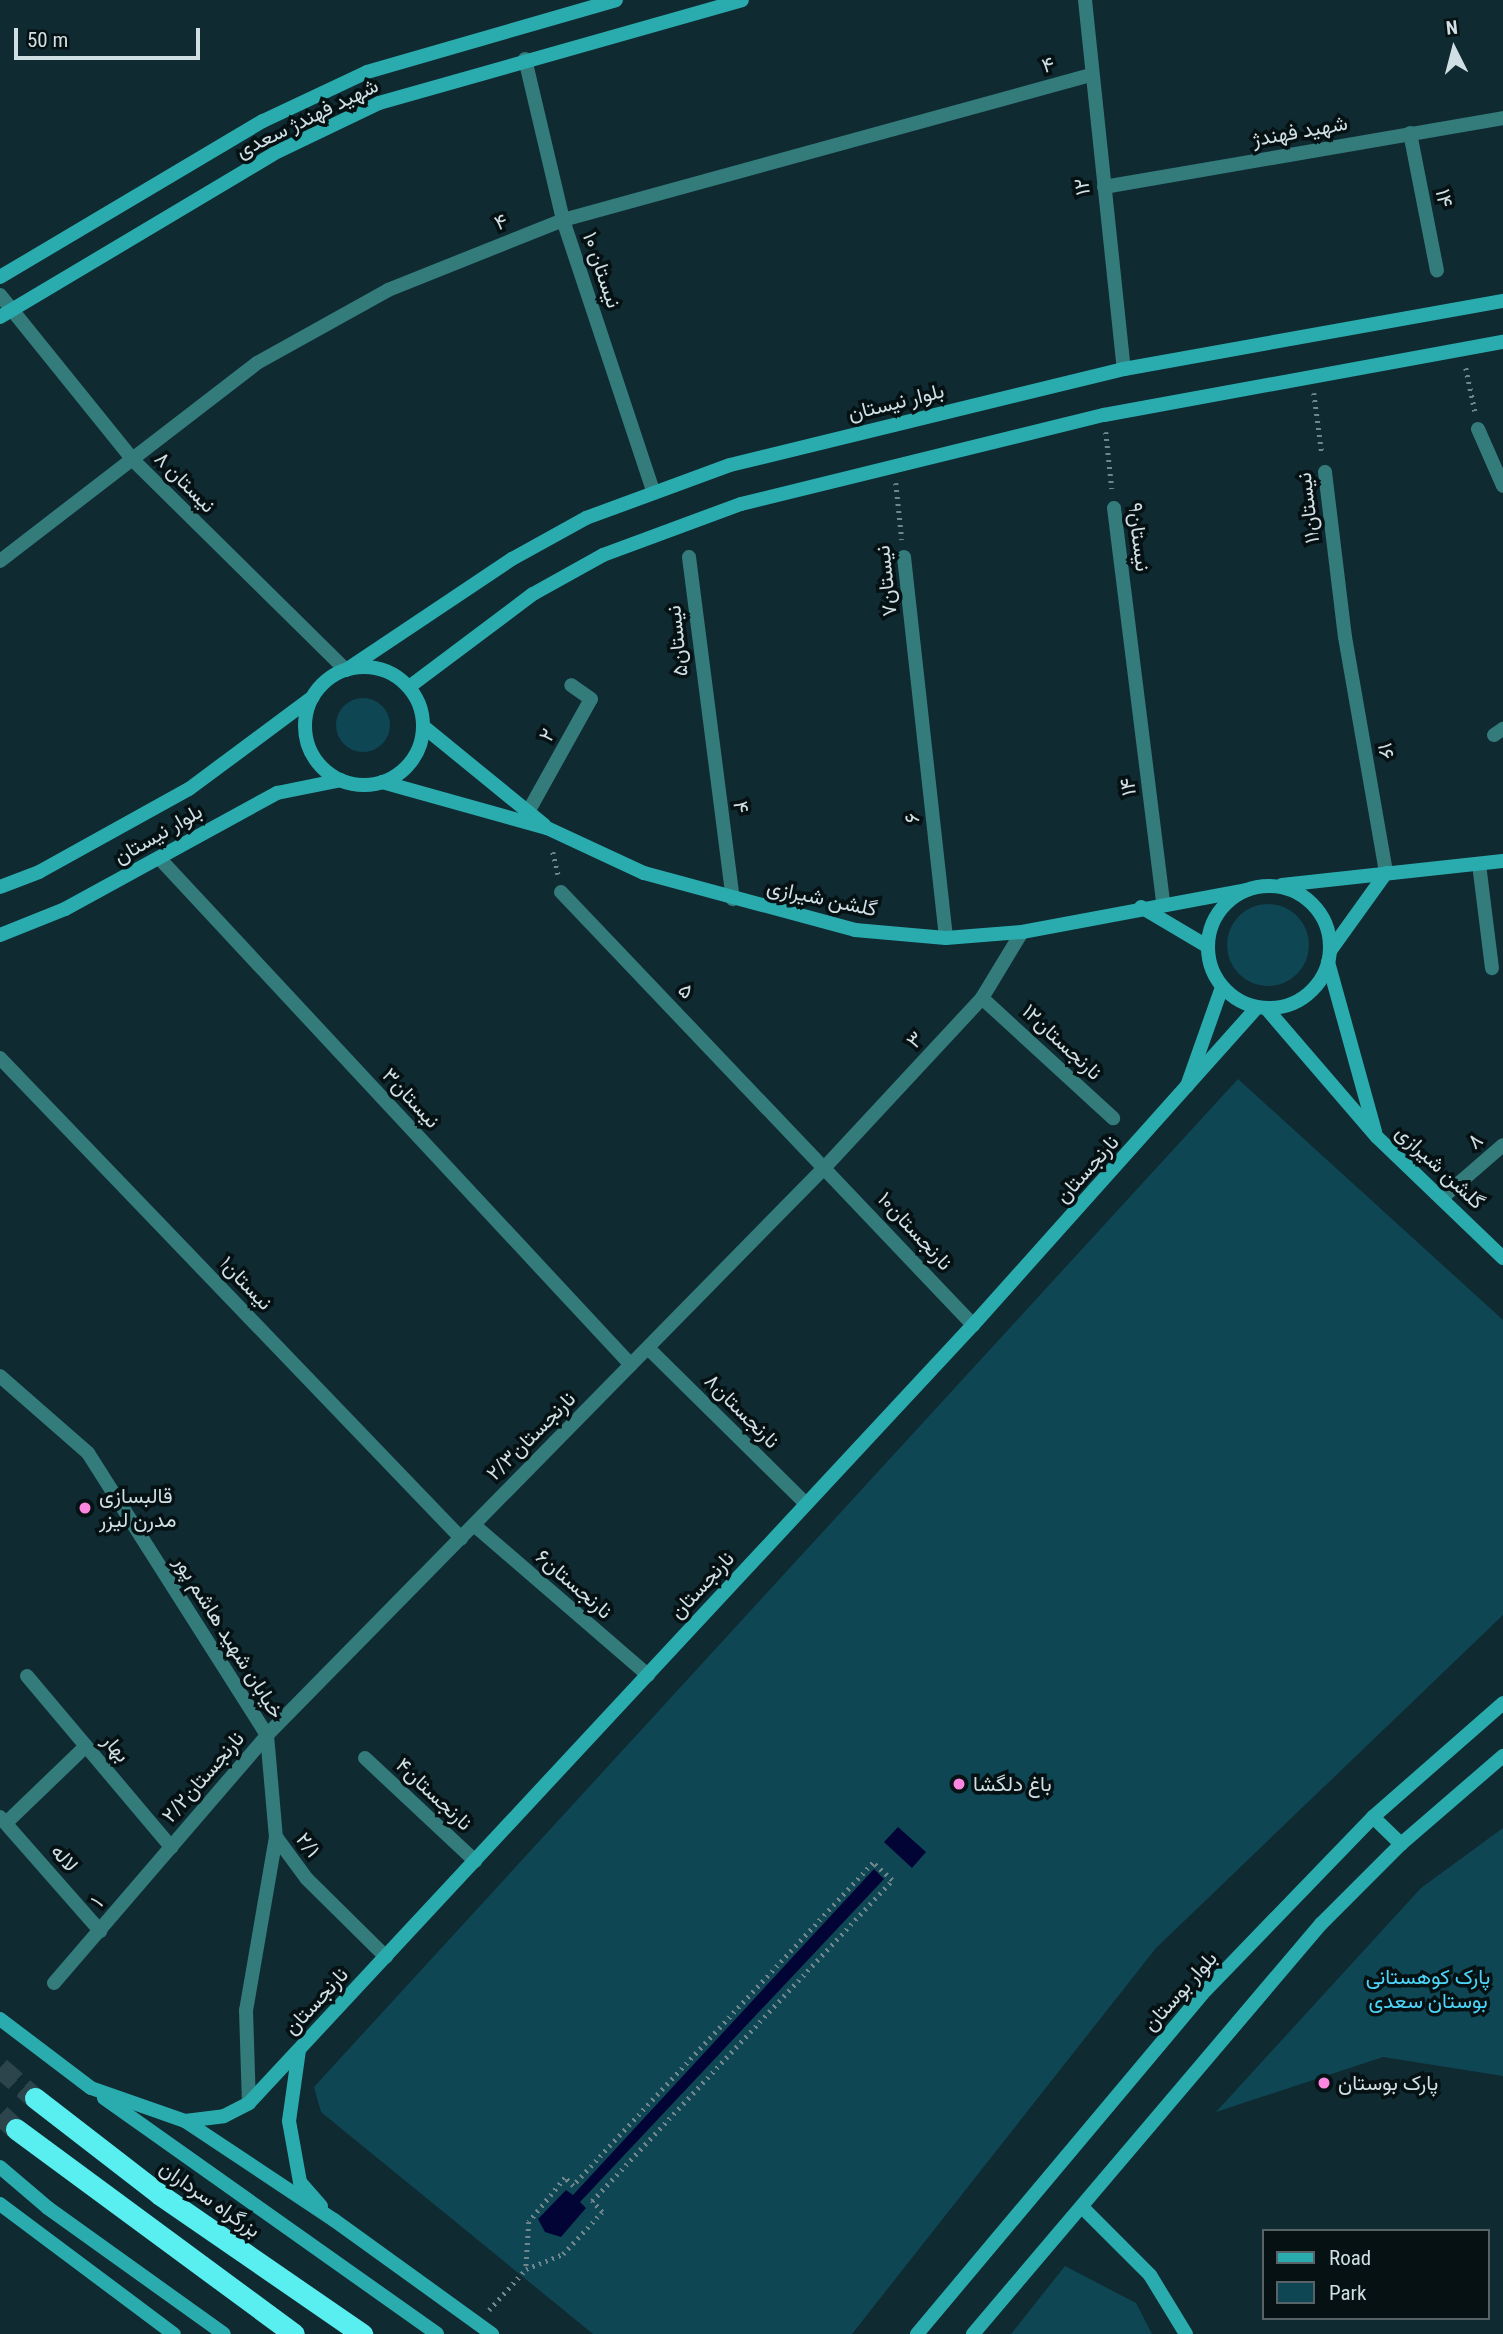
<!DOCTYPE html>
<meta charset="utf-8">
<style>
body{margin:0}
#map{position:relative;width:1503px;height:2334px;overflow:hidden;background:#0f2a31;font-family:"Roboto Condensed",Vazirmatn,sans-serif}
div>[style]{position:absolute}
.green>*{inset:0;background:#0f4654}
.round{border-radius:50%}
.water>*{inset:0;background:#020436}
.highway-tunnel>*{height:21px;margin-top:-10.5px;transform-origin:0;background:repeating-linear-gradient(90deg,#2c454c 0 21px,transparent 0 31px)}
.path>*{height:4.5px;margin-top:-2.25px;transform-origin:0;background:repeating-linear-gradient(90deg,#72878d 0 2px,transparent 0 7px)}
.street>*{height:14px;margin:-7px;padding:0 7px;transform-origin:7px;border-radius:7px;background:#347b7c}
.secondary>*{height:14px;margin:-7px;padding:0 7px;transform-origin:7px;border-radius:7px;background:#2aacae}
.secondary>.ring{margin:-7px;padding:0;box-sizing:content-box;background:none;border:14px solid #2aacae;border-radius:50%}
.highway>*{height:21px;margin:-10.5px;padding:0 10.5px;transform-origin:10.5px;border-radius:10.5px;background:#59eef0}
.dots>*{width:19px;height:19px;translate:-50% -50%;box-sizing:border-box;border:4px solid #061114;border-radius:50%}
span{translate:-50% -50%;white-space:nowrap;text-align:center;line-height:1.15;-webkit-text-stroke:7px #061114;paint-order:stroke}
.street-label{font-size:21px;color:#d0dfe4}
.poi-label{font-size:21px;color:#d0dfe4}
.left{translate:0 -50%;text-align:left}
.park-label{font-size:21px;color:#4dd6fb}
.legend{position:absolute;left:1262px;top:2229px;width:228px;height:91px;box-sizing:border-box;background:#061114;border:2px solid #576367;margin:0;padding:9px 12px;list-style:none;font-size:21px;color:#d0dfe4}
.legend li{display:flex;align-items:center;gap:14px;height:35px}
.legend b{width:35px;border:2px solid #576367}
.north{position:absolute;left:1419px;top:14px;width:70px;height:70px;-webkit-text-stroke:5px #061114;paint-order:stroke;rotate:354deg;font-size:19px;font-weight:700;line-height:28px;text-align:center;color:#d0dfe4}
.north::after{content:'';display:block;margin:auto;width:24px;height:32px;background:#d0dfe4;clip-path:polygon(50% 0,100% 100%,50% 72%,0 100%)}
.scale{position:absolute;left:14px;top:28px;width:186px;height:32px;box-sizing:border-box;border:4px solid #d0dfe4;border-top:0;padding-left:9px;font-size:21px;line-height:24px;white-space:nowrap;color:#d0dfe4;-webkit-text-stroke:5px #061114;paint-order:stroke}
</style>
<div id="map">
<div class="green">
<div class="round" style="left:336px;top:698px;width:54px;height:54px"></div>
<div class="round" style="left:1227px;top:904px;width:82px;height:82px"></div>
<div style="clip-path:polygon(1238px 1079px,1503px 1320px,1503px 1615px,1156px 1948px,852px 2334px,593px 2334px,321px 2112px,314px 2087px)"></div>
<div style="clip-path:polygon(1503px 1828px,1503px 2076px,1383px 2057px,1216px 2112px,1421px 1888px)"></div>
<div style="clip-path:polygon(1065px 2266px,1136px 2303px,1152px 2334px,1011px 2334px)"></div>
</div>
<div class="water">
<div style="clip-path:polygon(898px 1827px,926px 1852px,912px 1868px,884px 1842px)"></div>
<div style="clip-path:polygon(874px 1869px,884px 1879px,580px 2202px,586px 2208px,561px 2237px,545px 2232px,538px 2219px,566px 2190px,573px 2195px)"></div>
</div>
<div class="highway-tunnel">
<div style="left:0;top:2067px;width:47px;rotate:41.5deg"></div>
<div style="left:0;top:2114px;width:22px;rotate:43deg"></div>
</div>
<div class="path">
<div style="left:1466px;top:368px;width:44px;rotate:78.2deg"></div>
<div style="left:1314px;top:393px;width:62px;rotate:82.5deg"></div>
<div style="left:1106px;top:432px;width:57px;rotate:84deg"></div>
<div style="left:896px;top:483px;width:57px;rotate:84deg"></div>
<div style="left:553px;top:852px;width:23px;rotate:77deg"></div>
<div style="left:489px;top:2310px;width:55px;rotate:-47.9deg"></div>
<div style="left:526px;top:2269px;width:40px;rotate:-22deg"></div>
<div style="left:563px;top:2254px;width:57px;rotate:-47.1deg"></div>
<div style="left:602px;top:2212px;width:15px;rotate:-132deg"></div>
<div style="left:592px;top:2201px;width:439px;rotate:-46.9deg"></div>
<div style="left:892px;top:1880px;width:25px;rotate:-138deg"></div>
<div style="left:873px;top:1863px;width:441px;rotate:132.9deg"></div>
<div style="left:573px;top:2186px;width:11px;rotate:-135deg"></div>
<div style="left:565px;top:2178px;width:57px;rotate:129.3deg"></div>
<div style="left:529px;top:2222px;width:47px;rotate:93.7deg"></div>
</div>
<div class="street">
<div style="left:1085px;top:0;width:371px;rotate:84deg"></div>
<div style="left:525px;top:59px;width:165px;rotate:76.7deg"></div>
<div style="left:563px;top:220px;width:286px;rotate:71.6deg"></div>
<div style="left:1410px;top:133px;width:140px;rotate:78.9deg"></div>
<div style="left:1104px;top:187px;width:405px;rotate:-9.8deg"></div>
<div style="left:0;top:295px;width:212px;rotate:51.1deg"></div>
<div style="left:133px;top:460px;width:299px;rotate:44.6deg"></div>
<div style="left:1478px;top:429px;width:62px;rotate:66.3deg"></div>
<div style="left:1325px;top:472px;width:166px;rotate:83.1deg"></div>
<div style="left:1345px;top:637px;width:240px;rotate:80.1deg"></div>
<div style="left:1114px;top:508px;width:399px;rotate:82.9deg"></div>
<div style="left:689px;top:557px;width:345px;rotate:82.7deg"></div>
<div style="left:904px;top:557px;width:383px;rotate:83.7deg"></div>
<div style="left:0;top:561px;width:324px;rotate:-37.6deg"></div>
<div style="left:257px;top:363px;width:150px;rotate:-29.1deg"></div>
<div style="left:388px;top:290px;width:188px;rotate:-21.8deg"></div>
<div style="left:563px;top:220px;width:548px;rotate:-15.36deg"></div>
<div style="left:1494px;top:735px;width:11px;rotate:-34deg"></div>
<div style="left:528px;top:812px;width:129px;rotate:-60.9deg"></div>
<div style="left:591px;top:699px;width:24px;rotate:-145deg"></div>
<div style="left:160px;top:859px;width:691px;rotate:47.05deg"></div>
<div style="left:1479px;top:864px;width:105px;rotate:82.9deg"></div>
<div style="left:561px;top:892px;width:598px;rotate:46.42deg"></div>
<div style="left:982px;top:998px;width:178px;rotate:42.5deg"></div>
<div style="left:0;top:1058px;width:666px;rotate:46.16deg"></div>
<div style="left:1443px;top:1197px;width:79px;rotate:-40.9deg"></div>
<div style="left:648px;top:1348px;width:222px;rotate:44.6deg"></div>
<div style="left:0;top:1376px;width:117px;rotate:41.2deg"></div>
<div style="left:88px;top:1453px;width:334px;rotate:57.6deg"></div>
<div style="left:267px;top:1735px;width:102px;rotate:85deg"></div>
<div style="left:276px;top:1837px;width:176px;rotate:99.8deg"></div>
<div style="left:246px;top:2010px;width:93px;rotate:88.2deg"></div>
<div style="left:474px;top:1525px;width:230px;rotate:40.8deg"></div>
<div style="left:27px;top:1676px;width:224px;rotate:49.9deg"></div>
<div style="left:365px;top:1758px;width:151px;rotate:43.1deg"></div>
<div style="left:0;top:1817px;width:152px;rotate:48.7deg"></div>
<div style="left:6px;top:1823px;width:111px;rotate:-43.9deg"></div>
<div style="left:276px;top:1837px;width:52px;rotate:53.6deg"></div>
<div style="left:307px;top:1879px;width:111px;rotate:44.6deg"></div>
<div style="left:54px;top:1983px;width:327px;rotate:-49.3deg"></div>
<div style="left:267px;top:1735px;width:798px;rotate:-45.51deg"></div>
<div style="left:826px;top:1166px;width:229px;rotate:-47.1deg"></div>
<div style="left:982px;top:998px;width:77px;rotate:-58.8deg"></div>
</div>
<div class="secondary">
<div style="left:0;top:277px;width:306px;rotate:-30.7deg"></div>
<div style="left:263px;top:121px;width:115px;rotate:-25.2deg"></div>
<div style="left:367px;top:72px;width:259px;rotate:-16.1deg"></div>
<div style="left:0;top:317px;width:325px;rotate:-30.8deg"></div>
<div style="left:279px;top:151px;width:111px;rotate:-25.6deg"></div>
<div style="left:379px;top:103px;width:377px;rotate:-15.8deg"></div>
<div class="ring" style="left:305px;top:667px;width:104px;height:104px"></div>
<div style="left:346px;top:670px;width:200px;rotate:-33.8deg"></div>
<div style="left:512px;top:559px;width:85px;rotate:-29deg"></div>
<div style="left:586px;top:518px;width:153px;rotate:-20.2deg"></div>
<div style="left:730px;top:465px;width:406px;rotate:-13.7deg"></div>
<div style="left:1124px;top:369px;width:385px;rotate:-10.2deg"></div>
<div style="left:409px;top:687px;width:155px;rotate:-36.9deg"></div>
<div style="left:533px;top:594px;width:80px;rotate:-29.1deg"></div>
<div style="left:603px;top:555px;width:147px;rotate:-20.3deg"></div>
<div style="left:741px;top:504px;width:374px;rotate:-13.8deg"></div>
<div style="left:1104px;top:415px;width:406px;rotate:-10.4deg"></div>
<div style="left:424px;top:727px;width:155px;rotate:39.2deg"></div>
<div style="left:382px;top:782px;width:171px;rotate:15.6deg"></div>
<div style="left:547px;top:828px;width:107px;rotate:24.9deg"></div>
<div style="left:644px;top:873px;width:219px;rotate:15.1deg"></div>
<div style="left:855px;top:930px;width:91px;rotate:5deg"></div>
<div style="left:946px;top:938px;width:76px;rotate:-4.5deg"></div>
<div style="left:1022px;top:932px;width:228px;rotate:-10.6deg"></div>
<div style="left:1282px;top:885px;width:222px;rotate:-6.2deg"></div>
<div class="ring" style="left:1208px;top:886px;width:108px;height:108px"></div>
<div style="left:0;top:887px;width:42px;rotate:-21deg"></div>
<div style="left:39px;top:872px;width:171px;rotate:-29deg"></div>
<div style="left:189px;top:789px;width:154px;rotate:-36.6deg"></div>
<div style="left:1141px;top:907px;width:77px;rotate:30.6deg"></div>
<div style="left:0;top:935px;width:70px;rotate:-21.8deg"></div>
<div style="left:65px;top:909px;width:242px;rotate:-28.7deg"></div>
<div style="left:277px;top:793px;width:65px;rotate:-11.5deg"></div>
<div style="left:1330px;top:951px;width:96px;rotate:-54.3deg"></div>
<div style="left:1328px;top:962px;width:176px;rotate:74.5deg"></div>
<div style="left:1266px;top:1008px;width:170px;rotate:49.3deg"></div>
<div style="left:1377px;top:1137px;width:175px;rotate:43.8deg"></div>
<div style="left:1187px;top:1086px;width:105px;rotate:-70.5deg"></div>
<div style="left:1373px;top:1817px;width:39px;rotate:44deg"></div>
<div style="left:0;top:2019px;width:114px;rotate:37.2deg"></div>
<div style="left:91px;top:2088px;width:100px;rotate:19.3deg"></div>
<div style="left:185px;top:2121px;width:179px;rotate:33.6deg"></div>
<div style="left:334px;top:2220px;width:195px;rotate:35.8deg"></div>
<div style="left:299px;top:2050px;width:72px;rotate:98deg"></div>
<div style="left:289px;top:2121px;width:62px;rotate:79.8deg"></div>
<div style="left:300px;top:2182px;width:32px;rotate:49deg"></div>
<div style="left:104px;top:2098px;width:408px;rotate:35.3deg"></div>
<div style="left:185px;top:2121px;width:39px;rotate:-7deg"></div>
<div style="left:224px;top:2116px;width:28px;rotate:-27deg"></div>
<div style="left:249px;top:2103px;width:1063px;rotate:-47.06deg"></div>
<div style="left:973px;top:1325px;width:426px;rotate:-48.2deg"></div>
<div style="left:0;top:2167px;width:63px;rotate:40.5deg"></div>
<div style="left:48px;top:2208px;width:216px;rotate:35.6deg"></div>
<div style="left:0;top:2204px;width:217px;rotate:36.8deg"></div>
<div style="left:1082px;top:2207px;width:96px;rotate:45deg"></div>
<div style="left:1150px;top:2275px;width:69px;rotate:58.6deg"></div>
<div style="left:917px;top:2334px;width:449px;rotate:-50deg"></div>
<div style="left:1206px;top:1990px;width:240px;rotate:-46deg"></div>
<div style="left:1373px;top:1817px;width:173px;rotate:-41.2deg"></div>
<div style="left:973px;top:2334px;width:538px;rotate:-49.68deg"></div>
<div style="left:1321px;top:1924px;width:113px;rotate:-45deg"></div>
<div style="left:1401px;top:1844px;width:135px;rotate:-40.8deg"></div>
</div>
<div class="highway">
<div style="left:35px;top:2098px;width:157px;rotate:37.7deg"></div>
<div style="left:159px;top:2194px;width:247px;rotate:34.6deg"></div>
<div style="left:16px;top:2129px;width:345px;rotate:36.4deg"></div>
</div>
<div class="dots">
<div style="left:85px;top:1508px;background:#fd86e1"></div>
<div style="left:959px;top:1784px;background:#fd86e1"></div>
<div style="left:1324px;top:2083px;background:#fd86e1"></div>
</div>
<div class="street-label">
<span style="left:1048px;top:65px;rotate:-15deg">۴</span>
<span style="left:307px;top:118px;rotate:-26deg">شهید فهندژ سعدی</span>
<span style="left:1300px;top:131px;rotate:-10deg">شهید فهندژ</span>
<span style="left:1082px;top:187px;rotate:-97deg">۱۲</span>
<span style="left:1444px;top:198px;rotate:79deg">۱۴</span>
<span style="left:501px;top:222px;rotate:-22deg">۴</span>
<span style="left:602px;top:270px;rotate:71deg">نیستان ۱۰</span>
<span style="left:896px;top:402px;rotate:-14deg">بلوار نیستان</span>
<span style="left:185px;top:482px;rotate:45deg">نیستان ۸</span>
<span style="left:1308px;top:508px;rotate:-97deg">۱۱نیستان</span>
<span style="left:1139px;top:537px;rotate:83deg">۹نیستان</span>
<span style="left:886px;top:581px;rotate:-96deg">۷نیستان</span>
<span style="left:677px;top:641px;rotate:-96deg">۵نیستان</span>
<span style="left:547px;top:735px;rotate:-61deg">۲</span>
<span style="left:1386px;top:751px;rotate:80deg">۱۶</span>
<span style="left:1128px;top:787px;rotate:-97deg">۱۴</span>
<span style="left:741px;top:807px;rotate:82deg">۴</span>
<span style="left:912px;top:818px;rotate:-96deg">۶</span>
<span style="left:158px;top:834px;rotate:-30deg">بلوار نیستان</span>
<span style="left:822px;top:898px;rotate:12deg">گلشن شیرازی</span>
<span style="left:686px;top:991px;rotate:46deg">۵</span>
<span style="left:915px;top:1040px;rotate:-47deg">۳</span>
<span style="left:1062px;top:1042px;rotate:43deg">۱۲نارنجستان</span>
<span style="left:411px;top:1098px;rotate:47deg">۳نیستان</span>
<span style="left:1475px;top:1141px;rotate:-41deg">۸</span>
<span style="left:1440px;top:1167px;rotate:43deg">گلشن شیرازی</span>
<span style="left:1087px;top:1169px;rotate:-48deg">نارنجستان</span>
<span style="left:915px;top:1231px;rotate:47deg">۱۰نارنجستان</span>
<span style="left:246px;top:1283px;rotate:46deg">۱نیستان</span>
<span style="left:742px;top:1411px;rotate:45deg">۸نارنجستان</span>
<span style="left:531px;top:1436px;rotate:-45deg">۲/۳نارنجستان</span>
<span style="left:574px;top:1584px;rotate:41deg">۶نارنجستان</span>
<span style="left:702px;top:1585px;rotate:-47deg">نارنجستان</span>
<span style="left:229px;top:1637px;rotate:58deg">خیابان شهید هاشم پور</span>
<span style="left:116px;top:1748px;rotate:50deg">بهار</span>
<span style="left:203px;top:1777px;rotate:-49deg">۲/۲نارنجستان</span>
<span style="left:434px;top:1794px;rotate:43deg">۴نارنجستان</span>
<span style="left:308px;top:1845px;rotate:53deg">۲/۱</span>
<span style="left:66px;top:1860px;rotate:49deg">لاله ‍</span>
<span style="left:97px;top:1902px;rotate:-50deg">۱</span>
<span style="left:1180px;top:1991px;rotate:-48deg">بلوار بوستان</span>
<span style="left:316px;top:2001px;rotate:-47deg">نارنجستان</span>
<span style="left:210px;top:2199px;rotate:35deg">بزرگراه سرداران</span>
</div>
<div class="poi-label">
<span class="left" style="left:99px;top:1508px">قالبسازی<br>مدرن لیزر</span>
<span class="left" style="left:973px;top:1784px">باغ دلگشا</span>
<span class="left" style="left:1338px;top:2083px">پارک بوستان</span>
</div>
<div class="park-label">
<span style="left:1428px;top:1989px">پارک کوهستانی<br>بوستان سعدی</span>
</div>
<ul class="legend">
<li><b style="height:9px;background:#2aacae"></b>Road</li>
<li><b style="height:19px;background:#0f4654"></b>Park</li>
</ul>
<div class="north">N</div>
<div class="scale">50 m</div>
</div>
